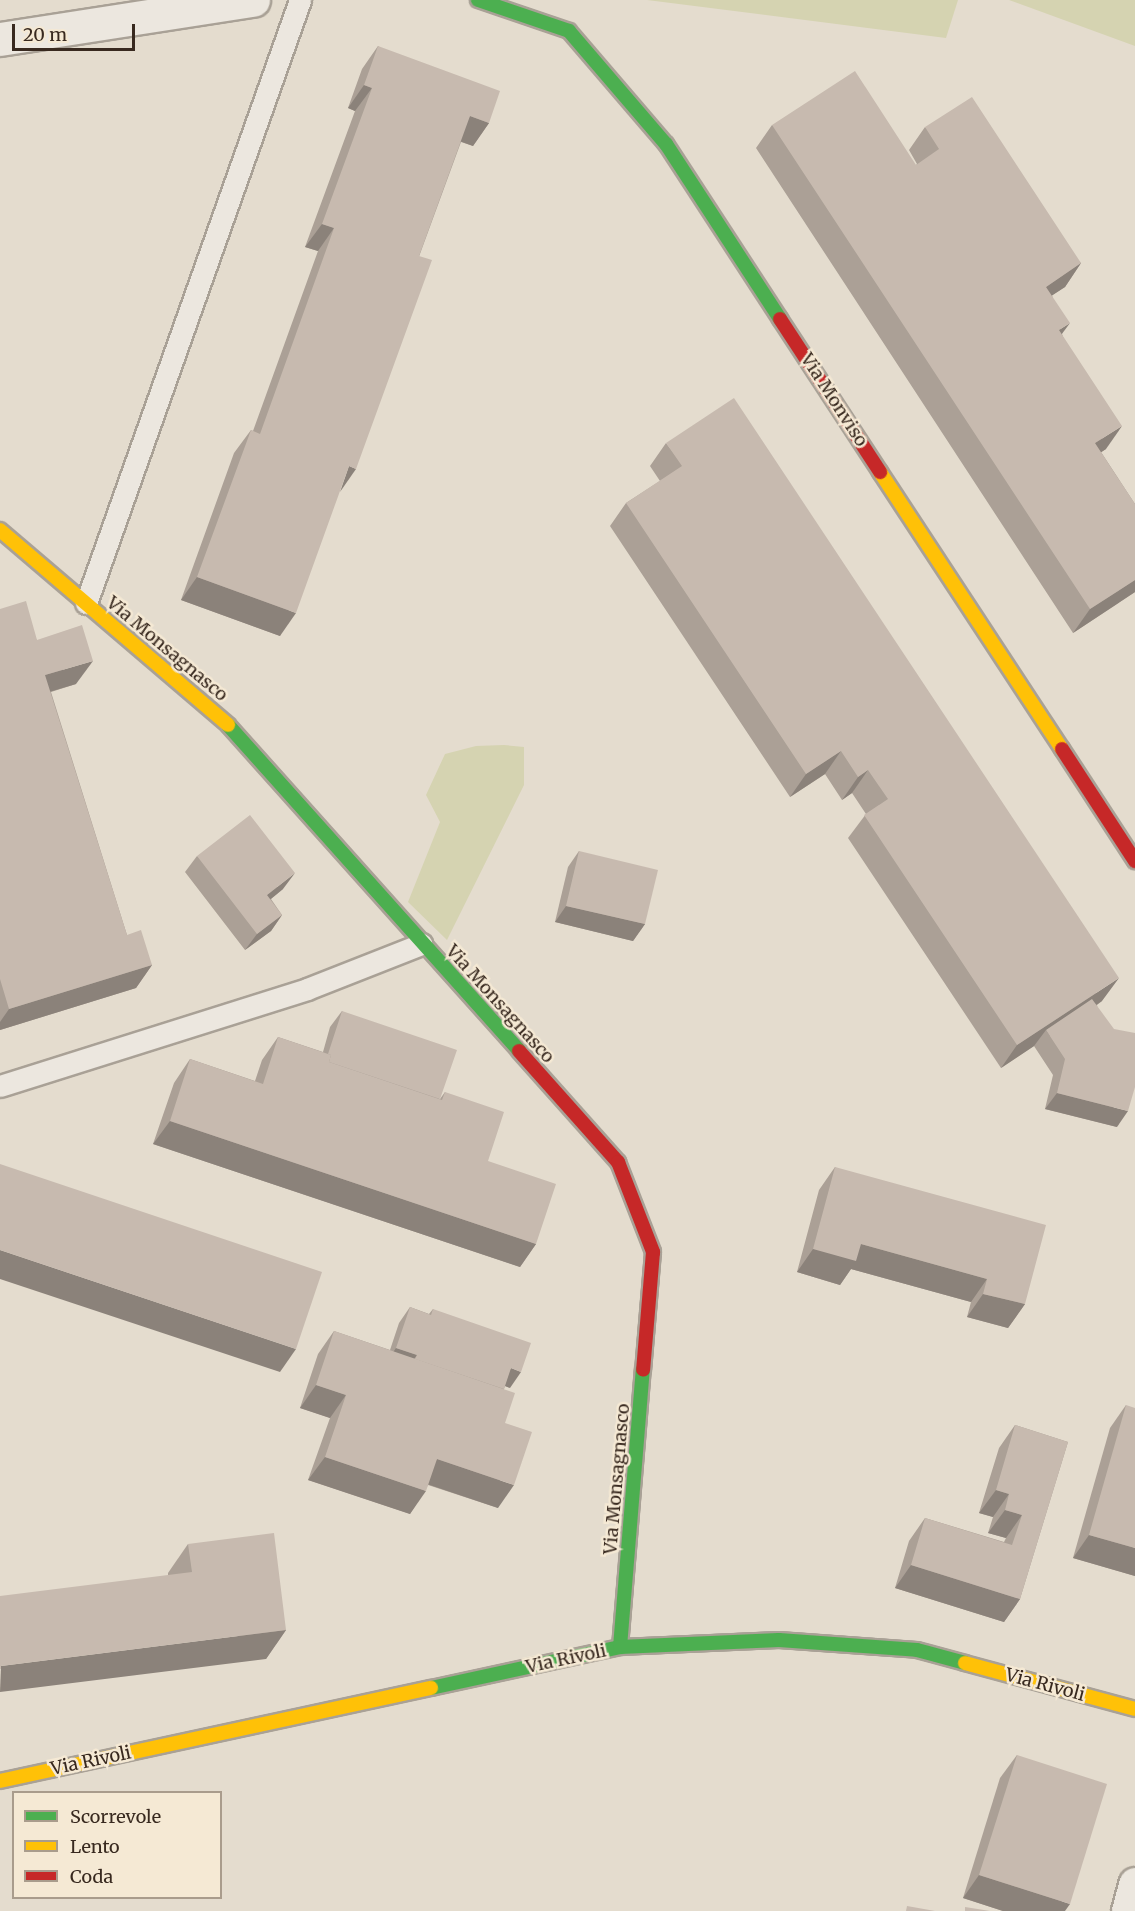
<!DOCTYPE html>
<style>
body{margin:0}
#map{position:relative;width:1135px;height:1911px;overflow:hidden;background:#e4dcce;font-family:Merriweather,serif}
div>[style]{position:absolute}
.green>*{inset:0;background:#d5d3b1}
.roads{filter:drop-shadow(2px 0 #a9a196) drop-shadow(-2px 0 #a9a196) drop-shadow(0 2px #a9a196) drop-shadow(0 -2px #a9a196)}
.lane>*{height:21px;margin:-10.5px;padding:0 10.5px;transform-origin:10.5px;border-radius:10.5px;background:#ece7df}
.street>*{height:33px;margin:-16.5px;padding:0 16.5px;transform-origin:16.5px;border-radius:16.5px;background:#ece7df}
.fast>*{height:14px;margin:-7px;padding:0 7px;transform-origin:7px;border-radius:7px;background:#4caf50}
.slow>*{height:14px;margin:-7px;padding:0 7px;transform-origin:7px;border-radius:7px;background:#ffc107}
.jam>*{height:14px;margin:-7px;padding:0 7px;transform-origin:7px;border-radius:7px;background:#c62828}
.wall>*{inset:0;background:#aba096}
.shaded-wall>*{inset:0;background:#8b827a}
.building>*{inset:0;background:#c7baaf}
span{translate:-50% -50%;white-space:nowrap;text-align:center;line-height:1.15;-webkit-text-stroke:5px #f5e9d4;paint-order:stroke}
.street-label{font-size:18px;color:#38291f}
.legend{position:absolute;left:12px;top:1791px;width:210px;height:108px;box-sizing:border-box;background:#f5e9d4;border:2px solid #a99c8c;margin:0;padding:8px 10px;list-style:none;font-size:18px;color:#38291f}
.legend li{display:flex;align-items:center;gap:12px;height:30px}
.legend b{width:30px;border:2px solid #a99c8c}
.scale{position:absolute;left:12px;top:24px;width:123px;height:27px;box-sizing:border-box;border:3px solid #38291f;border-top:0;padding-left:8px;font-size:18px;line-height:21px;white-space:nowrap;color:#38291f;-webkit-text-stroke:4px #f5e9d4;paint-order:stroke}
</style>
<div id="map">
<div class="green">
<div style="clip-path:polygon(647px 0,958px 0,946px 38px)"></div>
<div style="clip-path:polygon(1009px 0,1135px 0,1135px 46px)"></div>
<div style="clip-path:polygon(504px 745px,524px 747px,524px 785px,447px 940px,408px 902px,440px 822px,426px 795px,445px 754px,476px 746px)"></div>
</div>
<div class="roads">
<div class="lane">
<div style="left:86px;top:603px;width:640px;rotate:-70.46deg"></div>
<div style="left:0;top:1086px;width:322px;rotate:-17.5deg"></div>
<div style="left:307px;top:989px;width:123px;rotate:-21.5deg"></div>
</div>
<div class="street">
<div style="left:0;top:39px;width:256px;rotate:-8.8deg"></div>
<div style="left:1128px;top:1911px;width:28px;rotate:-75deg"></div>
</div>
<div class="fast">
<div style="left:478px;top:0;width:96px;rotate:18.8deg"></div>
<div style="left:569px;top:31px;width:149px;rotate:49.4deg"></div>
<div style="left:666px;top:144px;width:209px;rotate:56.9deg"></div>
<div style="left:228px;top:725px;width:437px;rotate:48.2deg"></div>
<div style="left:620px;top:1647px;width:278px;rotate:-85.3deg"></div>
<div style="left:431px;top:1688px;width:193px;rotate:-12.2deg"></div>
<div style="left:620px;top:1647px;width:159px;rotate:-2.5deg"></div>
<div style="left:779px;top:1640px;width:138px;rotate:4.1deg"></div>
<div style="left:917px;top:1650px;width:50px;rotate:15.2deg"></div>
</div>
<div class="slow">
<div style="left:880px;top:472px;width:331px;rotate:56.7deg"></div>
<div style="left:0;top:530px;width:300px;rotate:40.5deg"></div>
<div style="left:965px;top:1663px;width:176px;rotate:15.1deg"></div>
<div style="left:0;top:1781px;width:441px;rotate:-12.2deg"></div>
</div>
<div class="jam">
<div style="left:780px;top:319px;width:183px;rotate:56.8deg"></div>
<div style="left:1062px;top:749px;width:134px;rotate:56.9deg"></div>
<div style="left:519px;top:1051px;width:149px;rotate:48.3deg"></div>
<div style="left:618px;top:1162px;width:97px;rotate:68.7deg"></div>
<div style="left:653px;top:1252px;width:118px;rotate:94.8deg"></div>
</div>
</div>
<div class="wall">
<div style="clip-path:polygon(378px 46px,489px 123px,473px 146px,461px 142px,280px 636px,181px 600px,234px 453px,251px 430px,253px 431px,318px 251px,305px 247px,355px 111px,348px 108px,362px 69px)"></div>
<div style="clip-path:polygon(772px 125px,916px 165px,917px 164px,909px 150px,925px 127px,1081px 263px,1065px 287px,1052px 295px,1062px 334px,1106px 449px,1101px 452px,1135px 504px,1135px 592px,1073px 633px,756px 148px)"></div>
<div style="clip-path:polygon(666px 443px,1102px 1001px,1097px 1005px,1117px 1127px,1045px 1109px,1053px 1075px,1034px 1046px,1001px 1068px,848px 838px,866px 814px,852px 793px,842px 800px,825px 774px,790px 797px,610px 526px,626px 503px,660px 481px,650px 466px)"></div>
<div style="clip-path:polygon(0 609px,37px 640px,76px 684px,51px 692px,127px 935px,152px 965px,136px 988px,0 1030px)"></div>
<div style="clip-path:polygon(579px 851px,645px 924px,633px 941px,555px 922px,568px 867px)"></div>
<div style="clip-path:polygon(197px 856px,283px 889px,271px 899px,282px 915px,271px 931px,245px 950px,185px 872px)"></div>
<div style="clip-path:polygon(342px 1011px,440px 1099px,445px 1092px,536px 1244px,520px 1267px,153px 1144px,174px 1083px,190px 1059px,255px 1081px,262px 1060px,278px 1037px,323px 1052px,330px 1027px)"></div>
<div style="clip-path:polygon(835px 1167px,1025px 1304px,1008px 1328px,967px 1317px,971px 1302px,851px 1269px,840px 1285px,797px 1272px,819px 1190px)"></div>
<div style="clip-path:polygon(410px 1307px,429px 1314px,433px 1309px,510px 1388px,505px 1386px,504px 1389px,505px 1423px,498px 1508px,428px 1485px,410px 1514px,308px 1480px,330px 1418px,300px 1408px,318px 1354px,334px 1331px,390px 1350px,399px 1323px)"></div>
<div style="clip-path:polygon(1126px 1405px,1135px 1576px,1073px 1558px,1110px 1428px)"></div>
<div style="clip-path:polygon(1015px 1425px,1068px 1442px,1020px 1599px,1004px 1622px,895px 1588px,909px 1541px,925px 1518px,1004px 1542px,1006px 1538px,988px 1533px,993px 1517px,979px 1513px,999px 1448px)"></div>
<div style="clip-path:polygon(188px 1544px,286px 1630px,266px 1659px,168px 1575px,168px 1573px)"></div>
<div style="clip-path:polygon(1017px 1755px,1065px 1911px,1003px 1911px,963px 1898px,1000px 1778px)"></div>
</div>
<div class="shaded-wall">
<div style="clip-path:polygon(364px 85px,372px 88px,355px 111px,348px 108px)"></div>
<div style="clip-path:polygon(470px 116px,489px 123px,473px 146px,454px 139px)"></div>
<div style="clip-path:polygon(322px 224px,334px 228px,318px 251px,305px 247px)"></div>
<div style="clip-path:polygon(1081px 263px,1065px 287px,1030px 310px,1046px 287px)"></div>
<div style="clip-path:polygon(1070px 323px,1053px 346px,1059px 330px)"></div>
<div style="clip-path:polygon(1122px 426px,1106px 449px,1079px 467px,1095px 443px)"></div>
<div style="clip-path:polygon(349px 466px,356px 469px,340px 492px)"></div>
<div style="clip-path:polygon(197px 577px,296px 613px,280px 636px,181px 600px)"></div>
<div style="clip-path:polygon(1135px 580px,1135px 592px,1073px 633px,1090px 609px)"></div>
<div style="clip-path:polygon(93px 661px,76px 684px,29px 698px,45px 675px)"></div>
<div style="clip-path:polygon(841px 751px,825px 774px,790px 797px,806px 774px)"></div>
<div style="clip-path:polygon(868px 770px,852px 793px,842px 800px,858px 777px)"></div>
<div style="clip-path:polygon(295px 873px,283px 889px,256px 911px,267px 895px)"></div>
<div style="clip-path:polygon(566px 906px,645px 924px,633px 941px,555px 922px)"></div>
<div style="clip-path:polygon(282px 915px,271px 931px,245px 950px,257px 934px)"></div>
<div style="clip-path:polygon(152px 965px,136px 988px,0 1030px,0 1022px,9px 1009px)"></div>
<div style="clip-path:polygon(1119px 978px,1102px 1001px,1050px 1036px,1046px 1030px,1034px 1046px,1001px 1068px,1017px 1045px)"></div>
<div style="clip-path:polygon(1057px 1093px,1128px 1111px,1117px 1127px,1045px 1109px)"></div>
<div style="clip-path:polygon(170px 1121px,536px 1244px,520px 1267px,153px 1144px)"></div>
<div style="clip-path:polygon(861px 1244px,987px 1279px,971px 1302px,851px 1269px,840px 1285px,797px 1272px,813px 1249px)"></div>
<div style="clip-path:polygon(0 1250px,296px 1349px,280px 1372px,0 1279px)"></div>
<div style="clip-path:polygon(983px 1294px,1025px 1304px,1008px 1328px,967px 1317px)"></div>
<div style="clip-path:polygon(396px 1348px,417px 1355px,405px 1371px,385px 1364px)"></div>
<div style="clip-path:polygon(511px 1368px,521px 1372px,510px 1388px,500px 1384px)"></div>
<div style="clip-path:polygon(316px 1385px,346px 1395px,330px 1418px,300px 1408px)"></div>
<div style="clip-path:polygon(325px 1457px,426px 1491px,410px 1514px,308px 1480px)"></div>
<div style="clip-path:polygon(437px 1459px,514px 1485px,498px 1508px,421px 1482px)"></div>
<div style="clip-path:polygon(996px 1490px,1009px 1494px,993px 1517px,979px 1513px)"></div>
<div style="clip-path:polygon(1005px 1510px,1022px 1515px,1006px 1538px,988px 1533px)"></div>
<div style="clip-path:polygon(1089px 1535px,1135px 1548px,1135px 1576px,1073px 1558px)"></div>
<div style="clip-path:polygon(911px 1565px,1020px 1599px,1004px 1622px,895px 1588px)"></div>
<div style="clip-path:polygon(286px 1630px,266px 1659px,0 1692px,1px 1666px)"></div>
<div style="clip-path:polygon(979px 1875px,1070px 1904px,1065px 1911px,1003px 1911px,963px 1898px)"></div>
</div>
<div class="building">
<div style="clip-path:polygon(378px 46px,500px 91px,489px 123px,470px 116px,419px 256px,432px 260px,356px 469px,349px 466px,296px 613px,197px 577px,251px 430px,260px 434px,334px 228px,322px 224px,372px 88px,364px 85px)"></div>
<div style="clip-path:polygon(855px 71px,916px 165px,939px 149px,925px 127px,972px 97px,1081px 263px,1046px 287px,1070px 323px,1059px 330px,1122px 426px,1095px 443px,1135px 504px,1135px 580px,1090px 609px,772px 125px)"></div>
<div style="clip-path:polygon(734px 398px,1119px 978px,1017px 1045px,864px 815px,888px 799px,868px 770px,858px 777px,841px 751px,806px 774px,626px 503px,682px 466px,666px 443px)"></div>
<div style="clip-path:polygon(26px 601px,37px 640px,82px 625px,93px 661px,45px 675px,127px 935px,141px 930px,152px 965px,9px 1009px,0 979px,0 609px)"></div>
<div style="clip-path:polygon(250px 815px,295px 873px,267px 895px,282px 915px,257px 934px,197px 856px)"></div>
<div style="clip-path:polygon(579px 851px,658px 870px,645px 924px,566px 906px)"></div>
<div style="clip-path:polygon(1092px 999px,1114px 1029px,1135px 1033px,1135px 1087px,1128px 1111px,1057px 1093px,1065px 1059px,1046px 1030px)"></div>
<div style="clip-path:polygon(342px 1011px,457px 1050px,440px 1099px,329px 1062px,331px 1055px,328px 1054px)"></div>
<div style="clip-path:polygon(278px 1037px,331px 1055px,329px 1062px,442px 1100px,445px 1092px,504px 1112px,488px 1161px,556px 1184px,536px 1244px,170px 1121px,190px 1059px,263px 1084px)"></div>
<div style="clip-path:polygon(0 1164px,322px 1272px,296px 1349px,0 1250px)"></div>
<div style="clip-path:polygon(835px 1167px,1046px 1225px,1025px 1304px,983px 1294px,987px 1279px,861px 1244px,856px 1261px,813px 1249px)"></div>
<div style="clip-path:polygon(410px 1307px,431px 1315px,433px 1309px,531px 1343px,521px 1372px,511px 1368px,504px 1389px,415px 1359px,417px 1355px,396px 1348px)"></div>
<div style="clip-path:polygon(334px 1331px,515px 1393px,505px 1423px,532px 1432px,514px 1485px,437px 1459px,426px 1491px,325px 1457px,346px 1395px,316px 1385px)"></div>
<div style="clip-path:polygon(1126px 1405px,1135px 1408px,1135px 1548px,1089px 1535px)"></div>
<div style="clip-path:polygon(1015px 1425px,1068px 1442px,1020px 1599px,911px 1565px,925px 1518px,1012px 1545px,1022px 1515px,1005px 1510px,1009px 1494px,996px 1490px)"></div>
<div style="clip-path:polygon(274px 1533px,286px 1630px,1px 1666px,1px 1669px,0 1669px,0 1596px,192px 1572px,188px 1544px)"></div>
<div style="clip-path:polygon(1017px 1755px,1107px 1784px,1070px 1904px,979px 1875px)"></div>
<div style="clip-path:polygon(907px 1906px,935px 1911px,906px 1911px)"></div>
<div style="clip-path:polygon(965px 1907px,990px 1911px,965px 1911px)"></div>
</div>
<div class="street-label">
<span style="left:834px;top:400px;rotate:57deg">Via Monviso</span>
<span style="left:167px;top:649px;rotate:40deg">Via Monsagnasco</span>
<span style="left:500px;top:1004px;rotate:48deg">Via Monsagnasco</span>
<span style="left:617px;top:1479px;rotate:-85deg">Via Monsagnasco</span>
<span style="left:566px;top:1659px;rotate:-12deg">Via Rivoli</span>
<span style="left:1045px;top:1685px;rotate:15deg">Via Rivoli</span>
<span style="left:91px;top:1761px;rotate:-12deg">Via Rivoli</span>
</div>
<ul class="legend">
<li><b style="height:8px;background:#4caf50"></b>Scorrevole</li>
<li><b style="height:8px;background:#ffc107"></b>Lento</li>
<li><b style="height:8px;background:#c62828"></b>Coda</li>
</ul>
<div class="scale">20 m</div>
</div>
